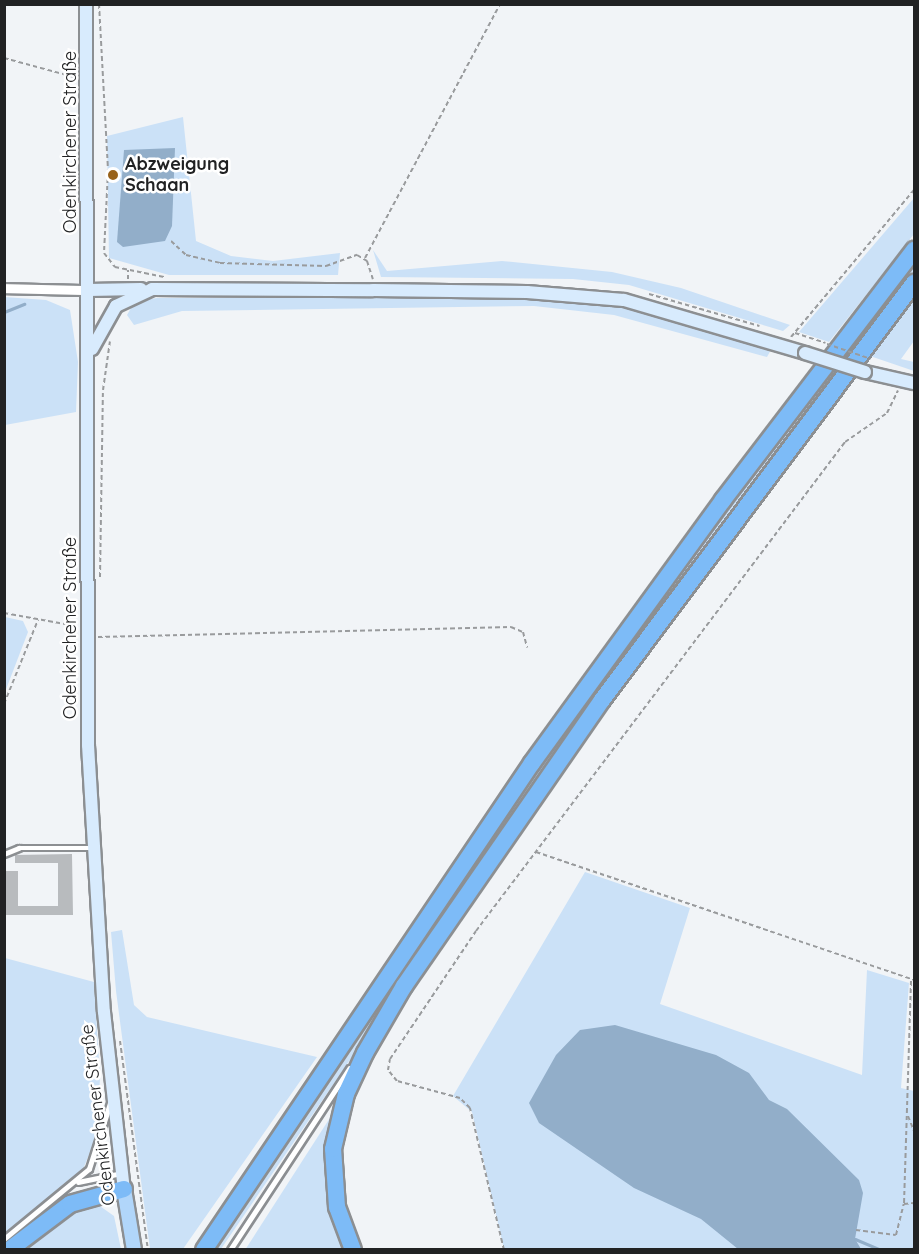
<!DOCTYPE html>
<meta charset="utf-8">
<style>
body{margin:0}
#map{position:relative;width:919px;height:1254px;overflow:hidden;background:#f1f4f7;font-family:Quicksand,sans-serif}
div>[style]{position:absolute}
.green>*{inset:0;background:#cbe1f7}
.water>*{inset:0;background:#92aec9}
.stream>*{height:3px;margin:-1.5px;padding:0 1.5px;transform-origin:1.5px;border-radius:1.5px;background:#92aec9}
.building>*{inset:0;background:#b8bbbe}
.path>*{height:2px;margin-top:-1px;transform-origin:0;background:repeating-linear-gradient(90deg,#999b9d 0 4.5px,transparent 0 7.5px)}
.roads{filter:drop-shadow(2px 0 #8c8f92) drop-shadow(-2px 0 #8c8f92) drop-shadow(0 2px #8c8f92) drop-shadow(0 -2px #8c8f92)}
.lane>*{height:4.5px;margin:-2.25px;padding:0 2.25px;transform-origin:2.25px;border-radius:2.25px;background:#fff}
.street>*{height:9px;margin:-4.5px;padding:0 4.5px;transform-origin:4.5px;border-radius:4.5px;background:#fff}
.secondary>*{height:12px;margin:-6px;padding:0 6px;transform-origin:6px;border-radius:6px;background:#d8ebfd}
.primary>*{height:14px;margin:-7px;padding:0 7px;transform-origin:7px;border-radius:7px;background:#b1d6fa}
.highway>*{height:16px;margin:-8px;padding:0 8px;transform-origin:8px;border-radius:8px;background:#7dbbf7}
.path-bridge>*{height:2px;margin-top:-1px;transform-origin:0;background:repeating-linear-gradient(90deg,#999b9d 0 4.5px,transparent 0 7.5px)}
.bridges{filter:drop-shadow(2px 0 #8c8f92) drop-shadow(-2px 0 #8c8f92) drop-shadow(0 2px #8c8f92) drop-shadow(0 -2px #8c8f92)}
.secondary-bridge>*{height:12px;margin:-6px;padding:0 6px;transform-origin:6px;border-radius:6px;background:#d8ebfd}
.dots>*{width:16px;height:16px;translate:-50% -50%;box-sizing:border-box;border:3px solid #fff;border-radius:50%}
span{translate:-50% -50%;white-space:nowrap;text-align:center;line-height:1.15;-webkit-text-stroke:5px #fff;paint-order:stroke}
.street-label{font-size:18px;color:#212223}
.poi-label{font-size:18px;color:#212223;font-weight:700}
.left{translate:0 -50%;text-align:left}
.frame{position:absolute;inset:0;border:6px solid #212223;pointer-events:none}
</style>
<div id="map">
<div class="green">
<div style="clip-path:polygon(183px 117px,196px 241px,231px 256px,273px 261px,340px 253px,338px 275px,169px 275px,109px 258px,107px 136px)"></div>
<div style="clip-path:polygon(914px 198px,914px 234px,829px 342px,799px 332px)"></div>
<div style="clip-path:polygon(373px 250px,387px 271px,502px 261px,612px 272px,681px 288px,790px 325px,783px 331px,629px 285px,573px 279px,381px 277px)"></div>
<div style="clip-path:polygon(914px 262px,914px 272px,853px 350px,846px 348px)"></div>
<div style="clip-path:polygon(510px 296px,634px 308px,772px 348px,767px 357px,614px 315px,534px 306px,182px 311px,134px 325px,127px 315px,135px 301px,157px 298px)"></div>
<div style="clip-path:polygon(4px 297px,46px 300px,70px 310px,78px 362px,76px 412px,5px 425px)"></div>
<div style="clip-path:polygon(914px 300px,914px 341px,901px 359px,914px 362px,914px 371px,870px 356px)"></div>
<div style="clip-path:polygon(829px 372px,835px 374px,609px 680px,221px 1249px,213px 1250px,519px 792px)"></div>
<div style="clip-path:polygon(5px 617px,23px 621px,28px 632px,5px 692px)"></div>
<div style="clip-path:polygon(585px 872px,690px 908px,660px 1004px,862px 1075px,867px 970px,909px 983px,901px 1088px,914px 1091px,914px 1249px,504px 1249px,472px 1112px,453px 1096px)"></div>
<div style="clip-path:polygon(122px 930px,134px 1005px,147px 1017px,317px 1057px,183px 1249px,150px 1249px,116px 991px,111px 932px)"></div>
<div style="clip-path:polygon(5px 958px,94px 982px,100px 1078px,96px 1138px,81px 1174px,5px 1235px)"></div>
<div style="clip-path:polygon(335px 1110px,348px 1249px,245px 1250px)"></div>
<div style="clip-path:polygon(97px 1204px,114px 1216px,121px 1249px,20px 1250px,76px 1208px)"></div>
</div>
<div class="water">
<div style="clip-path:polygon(175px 148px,172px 226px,165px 241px,123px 247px,117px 242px,124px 150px)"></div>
<div style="clip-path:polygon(615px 1025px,716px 1055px,749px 1073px,769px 1100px,787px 1109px,859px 1180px,863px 1193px,855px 1239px,861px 1249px,738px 1249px,701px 1219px,634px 1188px,539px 1123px,529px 1103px,556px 1055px,580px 1030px)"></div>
</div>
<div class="stream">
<div style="left:4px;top:312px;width:22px;rotate:-22deg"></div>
<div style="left:855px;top:1239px;width:28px;rotate:23deg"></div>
<div style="left:910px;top:1250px;width:4px;rotate:-27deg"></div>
</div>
<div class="building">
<div style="clip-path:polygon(72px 854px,73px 915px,4px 915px,4px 871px,18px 871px,18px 906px,58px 906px,58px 863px,15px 863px,15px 855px)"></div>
</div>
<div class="path">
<div style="left:99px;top:4px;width:167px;rotate:86.9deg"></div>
<div style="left:108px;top:171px;width:82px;rotate:92.8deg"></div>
<div style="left:104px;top:253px;width:18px;rotate:52deg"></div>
<div style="left:115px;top:267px;width:50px;rotate:11.5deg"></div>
<div style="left:4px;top:58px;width:73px;rotate:15.2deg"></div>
<div style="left:171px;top:241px;width:21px;rotate:43deg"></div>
<div style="left:186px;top:255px;width:35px;rotate:13deg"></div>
<div style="left:220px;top:263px;width:106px;rotate:1.6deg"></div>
<div style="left:326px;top:266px;width:33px;rotate:-20deg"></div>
<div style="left:357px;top:255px;width:12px;rotate:31deg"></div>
<div style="left:367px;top:261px;width:19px;rotate:72deg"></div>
<div style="left:365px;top:258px;width:288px;rotate:-62deg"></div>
<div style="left:128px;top:279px;width:9px;rotate:-90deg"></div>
<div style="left:649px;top:294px;width:115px;rotate:16.2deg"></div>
<div style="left:795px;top:333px;width:32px;rotate:18deg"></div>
<div style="left:791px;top:337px;width:192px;rotate:-50.1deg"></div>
<div style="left:100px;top:577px;width:187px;rotate:-89.1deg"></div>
<div style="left:103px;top:390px;width:49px;rotate:-81.9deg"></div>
<div style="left:4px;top:613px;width:73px;rotate:10.2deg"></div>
<div style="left:98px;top:637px;width:413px;rotate:-1.4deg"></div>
<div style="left:511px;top:627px;width:13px;rotate:23deg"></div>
<div style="left:523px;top:632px;width:16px;rotate:75deg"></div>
<div style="left:4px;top:704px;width:91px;rotate:-68deg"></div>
<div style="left:536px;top:852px;width:399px;rotate:18.7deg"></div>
<div style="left:911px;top:981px;width:223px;rotate:91.8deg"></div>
<div style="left:904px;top:1204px;width:10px;rotate:-6deg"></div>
<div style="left:120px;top:1041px;width:211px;rotate:82.4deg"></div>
<div style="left:908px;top:1116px;width:16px;rotate:68deg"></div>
<div style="left:856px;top:1230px;width:40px;rotate:7.1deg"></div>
<div style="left:896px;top:1235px;width:32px;rotate:-76deg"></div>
<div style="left:504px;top:1250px;width:146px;rotate:-103.5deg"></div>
<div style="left:470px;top:1108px;width:14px;rotate:-135deg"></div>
<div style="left:460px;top:1098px;width:65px;rotate:-164.9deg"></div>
<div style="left:397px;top:1081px;width:14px;rotate:-129deg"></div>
<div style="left:388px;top:1070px;width:11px;rotate:-80deg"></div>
<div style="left:390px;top:1059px;width:154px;rotate:-56.1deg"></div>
<div style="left:476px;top:931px;width:613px;rotate:-52.96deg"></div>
<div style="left:845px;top:442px;width:51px;rotate:-34.6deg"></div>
<div style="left:887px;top:413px;width:25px;rotate:-64deg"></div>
</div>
<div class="roads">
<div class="lane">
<div style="left:4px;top:854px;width:16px;rotate:-22deg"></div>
<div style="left:19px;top:848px;width:73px"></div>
<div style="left:78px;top:1182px;width:45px;rotate:-11.6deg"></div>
<div style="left:4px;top:1239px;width:110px;rotate:-39.5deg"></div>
<div style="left:89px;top:1169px;width:69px;rotate:-72.3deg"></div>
<div style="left:230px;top:1250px;width:217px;rotate:-56.7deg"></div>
</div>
<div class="street">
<div style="left:4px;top:288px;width:84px;rotate:1.4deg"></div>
</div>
<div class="secondary">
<div style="left:86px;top:4px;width:741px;rotate:89.85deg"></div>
<div style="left:88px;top:745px;width:267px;rotate:86.6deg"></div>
<div style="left:104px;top:1012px;width:178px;rotate:83.6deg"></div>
<div style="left:88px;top:290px;width:53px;rotate:-1.1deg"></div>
<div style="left:92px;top:349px;width:49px;rotate:-60.8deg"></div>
<div style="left:116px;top:306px;width:40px;rotate:-25deg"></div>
<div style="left:152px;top:289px;width:221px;rotate:0.3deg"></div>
<div style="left:373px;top:290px;width:154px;rotate:0.7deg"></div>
<div style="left:527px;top:292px;width:97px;rotate:4.7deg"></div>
<div style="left:624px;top:300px;width:189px;rotate:16.3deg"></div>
<div style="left:865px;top:372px;width:50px;rotate:12.7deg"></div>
</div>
<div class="primary">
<div style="left:124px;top:1189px;width:62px;rotate:80.7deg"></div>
</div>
<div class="highway">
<div style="left:9px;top:1250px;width:76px;rotate:-37deg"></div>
<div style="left:70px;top:1204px;width:56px;rotate:-15.5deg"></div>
<div style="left:204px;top:1250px;width:587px;rotate:-56.04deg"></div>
<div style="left:532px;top:763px;width:325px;rotate:-54deg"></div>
<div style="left:723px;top:500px;width:315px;rotate:-52.6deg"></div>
<div style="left:353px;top:1250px;width:46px;rotate:-110.4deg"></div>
<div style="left:337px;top:1207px;width:58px;rotate:-93.9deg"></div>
<div style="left:333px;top:1149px;width:57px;rotate:-76.7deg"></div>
<div style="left:346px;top:1094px;width:45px;rotate:-65.1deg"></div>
<div style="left:365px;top:1053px;width:78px;rotate:-59.8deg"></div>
<div style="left:404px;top:986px;width:348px;rotate:-55.3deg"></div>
<div style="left:602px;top:700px;width:521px;rotate:-53.2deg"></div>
</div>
</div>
<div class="path-bridge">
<div style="left:827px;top:344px;width:46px;rotate:18.8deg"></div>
</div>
<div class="bridges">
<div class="secondary-bridge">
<div style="left:805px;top:353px;width:63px;rotate:17.6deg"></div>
</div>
</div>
<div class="dots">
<div style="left:113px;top:175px;background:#98621a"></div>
</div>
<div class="street-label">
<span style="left:70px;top:142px;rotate:-90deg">Odenkirchener Straße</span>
<span style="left:70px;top:628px;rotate:-90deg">Odenkirchener Straße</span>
<span style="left:98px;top:1115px;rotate:-97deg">Odenkirchener Straße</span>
</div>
<div class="poi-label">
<span class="left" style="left:125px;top:175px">Abzweigung<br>Schaan</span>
</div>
<div class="frame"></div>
</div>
